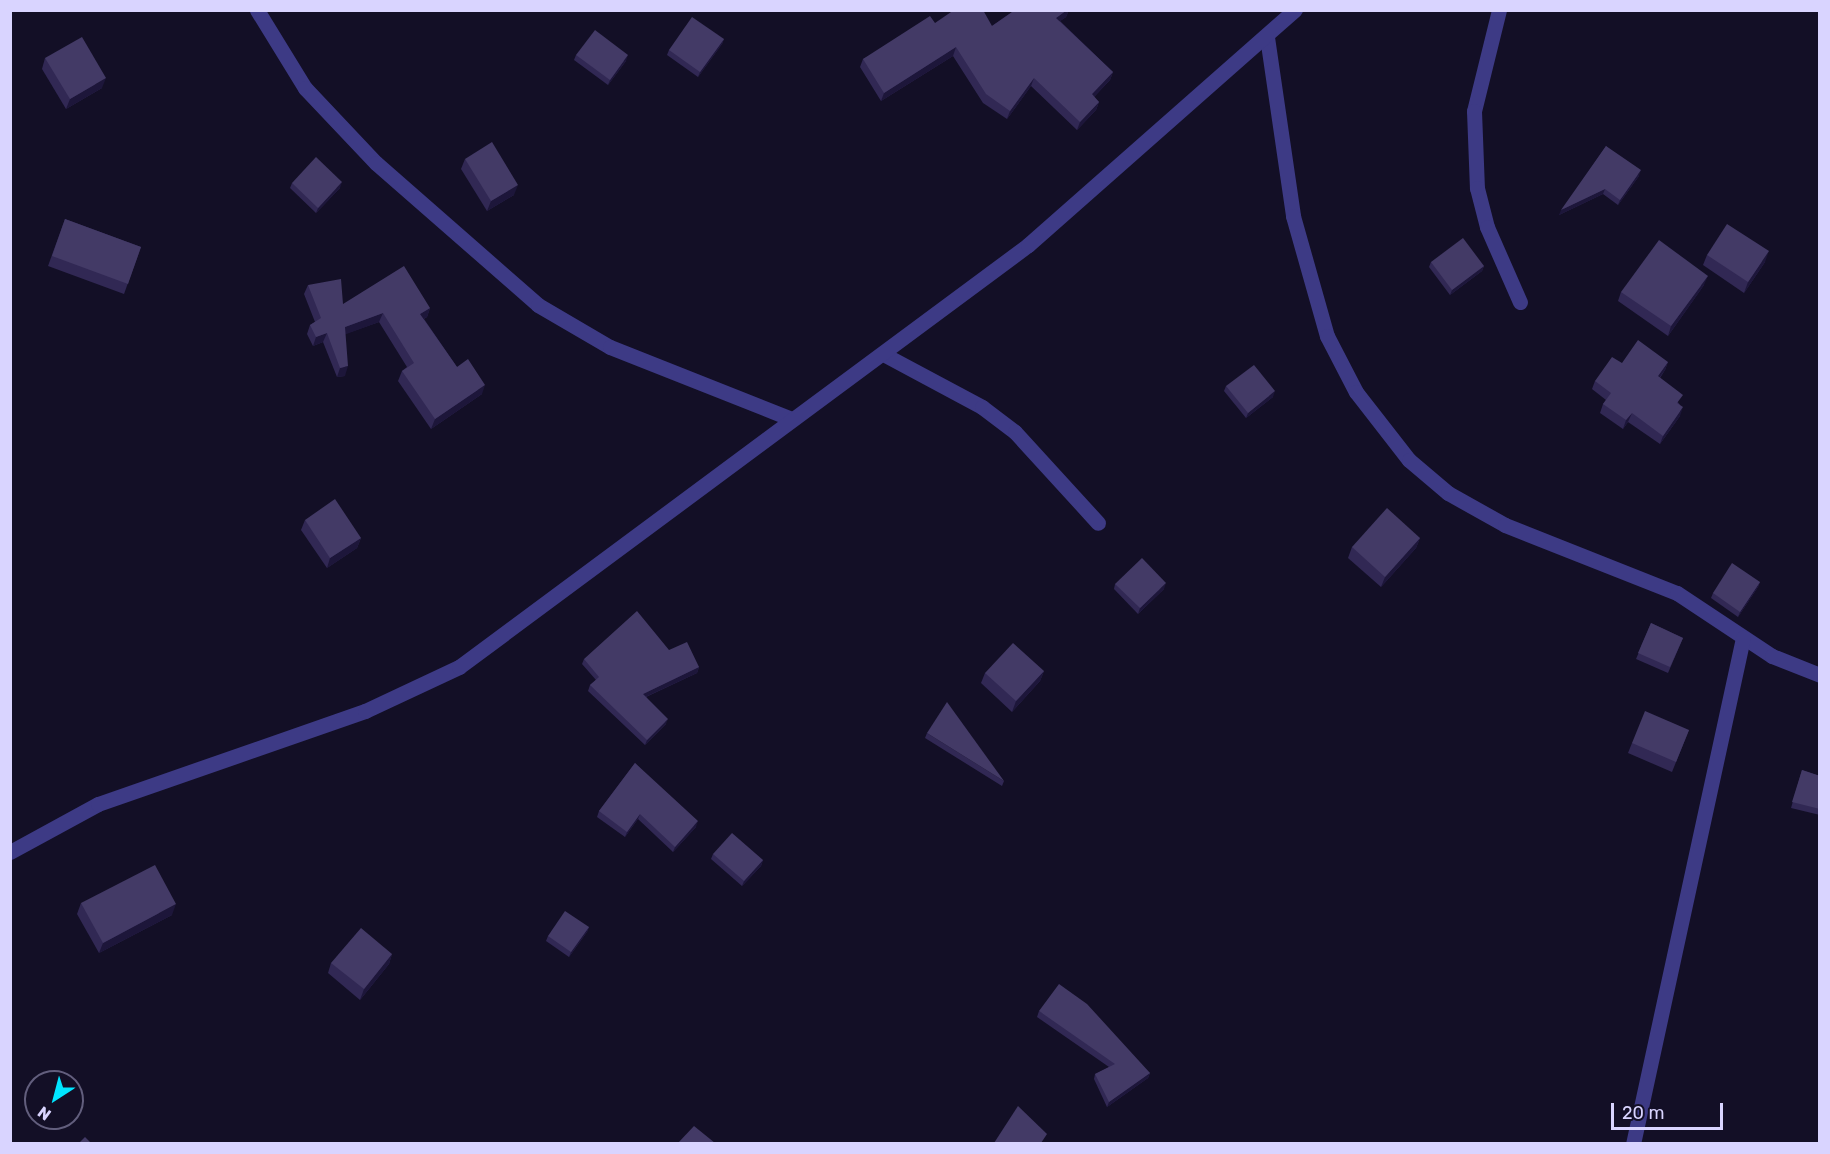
<!DOCTYPE html>
<style>
body{margin:0}
#map{position:relative;width:1830px;height:1154px;overflow:hidden;background:#130f26;font-family:Rubik,sans-serif}
div>[style]{position:absolute}
.street>*{height:15px;margin:-7.5px;padding:0 7.5px;transform-origin:7.5px;border-radius:7.5px;background:#3d3a85}
.wall>*{inset:0;background:#312854}
.shaded-wall>*{inset:0;background:#1d163a}
.building>*{inset:0;background:#433a66}
span{translate:-50% -50%;white-space:nowrap;text-align:center;line-height:1.15;-webkit-text-stroke:4.5px #130f26;paint-order:stroke}
.frame{position:absolute;inset:0;border:12px solid #d9d4ff;pointer-events:none}
.north{position:absolute;left:24px;top:1070px;width:60px;height:60px;box-sizing:border-box;background:#130f26;border:2px solid #625e7d;border-radius:50%;rotate:216deg;font-size:16px;font-weight:700;line-height:24px;text-align:center;color:#d9d4ff}
.north::after{content:'';display:block;margin:auto;width:21px;height:27px;background:#00e5ff;clip-path:polygon(50% 0,100% 100%,50% 72%,0 100%)}
.scale{position:absolute;left:1611px;top:1103px;width:112px;height:27px;box-sizing:border-box;border:3px solid #d9d4ff;border-top:0;padding-left:8px;font-size:18px;line-height:21px;white-space:nowrap;color:#d9d4ff;-webkit-text-stroke:4px #130f26;paint-order:stroke}
</style>
<div id="map">
<div class="street">
<div style="left:257px;top:10px;width:92px;rotate:58.4deg"></div>
<div style="left:305px;top:88px;width:103px;rotate:46.6deg"></div>
<div style="left:376px;top:163px;width:215px;rotate:41.2deg"></div>
<div style="left:538px;top:305px;width:83px;rotate:30.3deg"></div>
<div style="left:610px;top:347px;width:196px;rotate:21.6deg"></div>
<div style="left:1499px;top:10px;width:104px;rotate:103.9deg"></div>
<div style="left:1474px;top:111px;width:77px;rotate:87.8deg"></div>
<div style="left:1477px;top:188px;width:40px;rotate:75.6deg"></div>
<div style="left:1487px;top:227px;width:82px;rotate:66.3deg"></div>
<div style="left:1267px;top:37px;width:181px;rotate:81.7deg"></div>
<div style="left:1293px;top:216px;width:125px;rotate:74.2deg"></div>
<div style="left:1327px;top:336px;width:63px;rotate:62.6deg"></div>
<div style="left:1356px;top:392px;width:86px;rotate:52.1deg"></div>
<div style="left:1409px;top:460px;width:51px;rotate:40.2deg"></div>
<div style="left:1448px;top:493px;width:65px;rotate:29.3deg"></div>
<div style="left:1505px;top:525px;width:185px;rotate:21.6deg"></div>
<div style="left:1677px;top:593px;width:114px;rotate:33.6deg"></div>
<div style="left:1772px;top:656px;width:52px;rotate:21.6deg"></div>
<div style="left:885px;top:355px;width:110px;rotate:28.2deg"></div>
<div style="left:982px;top:407px;width:41px;rotate:37.1deg"></div>
<div style="left:1015px;top:432px;width:123px;rotate:47.6deg"></div>
<div style="left:10px;top:852px;width:100px;rotate:-28.6deg"></div>
<div style="left:98px;top:804px;width:283px;rotate:-19.2deg"></div>
<div style="left:365px;top:711px;width:104px;rotate:-25.1deg"></div>
<div style="left:459px;top:667px;width:708px;rotate:-36.56deg"></div>
<div style="left:1028px;top:245px;width:356px;rotate:-41.4deg"></div>
<div style="left:1633px;top:1144px;width:518px;rotate:-77.74deg"></div>
</div>
<div class="wall">
<div style="clip-path:polygon(1015px 10px,1069px 10px,1066px 17px,1060px 21px,1113px 72px,1110px 80px,1094px 97px,1099px 102px,1096px 110px,1077px 130px,1031px 86px,1007px 119px,983px 103px,953px 56px,881px 101px,860px 67px,863px 59px,935px 23px,992px 26px)"></div>
<div style="clip-path:polygon(724px 39px,722px 44px,698px 77px,667px 55px,669px 50px)"></div>
<div style="clip-path:polygon(576px 55px,626px 61px,608px 85px,574px 60px)"></div>
<div style="clip-path:polygon(45px 58px,102px 88px,66px 109px,42px 69px)"></div>
<div style="clip-path:polygon(1606px 146px,1639px 176px,1618px 205px,1603px 194px,1559px 215px)"></div>
<div style="clip-path:polygon(465px 159px,514px 195px,487px 211px,461px 169px)"></div>
<div style="clip-path:polygon(292px 183px,340px 188px,316px 213px,290px 188px)"></div>
<div style="clip-path:polygon(65px 219px,141px 247px,124px 294px,48px 266px)"></div>
<div style="clip-path:polygon(1707px 255px,1765px 262px,1744px 293px,1703px 265px)"></div>
<div style="clip-path:polygon(1431px 262px,1484px 266px,1482px 271px,1450px 295px,1429px 267px)"></div>
<div style="clip-path:polygon(308px 285px,343px 304px,430px 308px,427px 317px,424px 319px,457px 367px,482px 394px,431px 429px,398px 381px,402px 371px,407px 367px,379px 322px,345px 334px,345px 376px,337px 377px,323px 342px,313px 346px,307px 334px,310px 325px,315px 322px,304px 294px)"></div>
<div style="clip-path:polygon(1704px 285px,1668px 336px,1618px 301px,1621px 292px)"></div>
<div style="clip-path:polygon(1668px 362px,1665px 370px,1660px 378px,1680px 405px,1680px 416px,1660px 444px,1628px 422px,1623px 429px,1600px 413px,1603px 404px,1606px 400px,1592px 389px,1595px 381px)"></div>
<div style="clip-path:polygon(1226px 386px,1273px 397px,1246px 418px,1224px 391px)"></div>
<div style="clip-path:polygon(305px 520px,361px 538px,357px 548px,327px 568px,301px 530px)"></div>
<div style="clip-path:polygon(1420px 538px,1416px 548px,1381px 587px,1348px 558px,1352px 547px)"></div>
<div style="clip-path:polygon(1760px 582px,1758px 587px,1738px 617px,1711px 598px,1713px 593px)"></div>
<div style="clip-path:polygon(1115px 584px,1164px 589px,1138px 614px,1114px 589px)"></div>
<div style="clip-path:polygon(1651px 623px,1683px 638px,1668px 673px,1636px 659px)"></div>
<div style="clip-path:polygon(669px 650px,699px 667px,697px 673px,646px 697px,666px 724px,645px 745px,588px 691px,590px 685px,596px 680px,582px 664px,584px 659px)"></div>
<div style="clip-path:polygon(1044px 671px,1040px 681px,1012px 712px,981px 683px,985px 673px)"></div>
<div style="clip-path:polygon(1689px 730px,1672px 772px,1628px 753px,1632px 743px)"></div>
<div style="clip-path:polygon(927px 733px,1004px 781px,1002px 786px,925px 738px)"></div>
<div style="clip-path:polygon(635px 763px,696px 827px,673px 852px,638px 819px,625px 837px,597px 817px,599px 811px)"></div>
<div style="clip-path:polygon(1802px 770px,1820px 776px,1820px 815px,1791px 808px)"></div>
<div style="clip-path:polygon(713px 854px,763px 860px,761px 866px,742px 886px,711px 859px)"></div>
<div style="clip-path:polygon(81px 903px,172px 915px,99px 953px,77px 914px)"></div>
<div style="clip-path:polygon(589px 927px,587px 932px,569px 957px,546px 941px,548px 936px)"></div>
<div style="clip-path:polygon(392px 954px,389px 964px,360px 1000px,328px 973px,331px 963px)"></div>
<div style="clip-path:polygon(1039px 1011px,1150px 1073px,1148px 1078px,1107px 1107px,1094px 1079px,1095px 1074px,1109px 1067px,1037px 1017px)"></div>
</div>
<div class="shaded-wall">
<div style="clip-path:polygon(1067px 10px,1069px 10px,1066px 17px,1053px 26px,1056px 18px)"></div>
<div style="clip-path:polygon(724px 39px,722px 44px,698px 77px,700px 72px)"></div>
<div style="clip-path:polygon(956px 47px,953px 56px,881px 101px,884px 93px)"></div>
<div style="clip-path:polygon(628px 55px,626px 61px,608px 85px,610px 80px)"></div>
<div style="clip-path:polygon(1113px 72px,1110px 80px,1089px 102px,1092px 94px)"></div>
<div style="clip-path:polygon(106px 78px,102px 88px,66px 109px,70px 99px)"></div>
<div style="clip-path:polygon(1034px 78px,1031px 86px,1007px 119px,1010px 111px)"></div>
<div style="clip-path:polygon(1099px 102px,1096px 110px,1077px 130px,1080px 122px)"></div>
<div style="clip-path:polygon(1641px 170px,1639px 176px,1618px 205px,1620px 200px)"></div>
<div style="clip-path:polygon(342px 182px,340px 188px,316px 213px,318px 208px)"></div>
<div style="clip-path:polygon(518px 185px,514px 195px,487px 211px,491px 201px)"></div>
<div style="clip-path:polygon(1605px 189px,1603px 194px,1559px 215px,1561px 210px)"></div>
<div style="clip-path:polygon(1769px 251px,1765px 262px,1744px 293px,1748px 282px)"></div>
<div style="clip-path:polygon(1484px 266px,1482px 271px,1450px 295px,1452px 290px)"></div>
<div style="clip-path:polygon(1708px 276px,1704px 285px,1668px 336px,1671px 326px)"></div>
<div style="clip-path:polygon(430px 308px,427px 317px,417px 323px,420px 314px)"></div>
<div style="clip-path:polygon(383px 313px,379px 322px,341px 336px,345px 327px)"></div>
<div style="clip-path:polygon(327px 333px,323px 342px,313px 346px,316px 337px)"></div>
<div style="clip-path:polygon(1668px 362px,1665px 370px,1654px 385px,1658px 376px)"></div>
<div style="clip-path:polygon(348px 366px,345px 376px,337px 377px,340px 368px)"></div>
<div style="clip-path:polygon(485px 385px,482px 394px,431px 429px,435px 419px)"></div>
<div style="clip-path:polygon(1275px 391px,1273px 397px,1246px 418px,1248px 413px)"></div>
<div style="clip-path:polygon(1683px 407px,1680px 416px,1660px 444px,1663px 436px)"></div>
<div style="clip-path:polygon(1632px 413px,1628px 422px,1623px 429px,1626px 420px)"></div>
<div style="clip-path:polygon(361px 538px,357px 548px,327px 568px,330px 558px)"></div>
<div style="clip-path:polygon(1420px 538px,1416px 548px,1381px 587px,1385px 577px)"></div>
<div style="clip-path:polygon(1760px 582px,1758px 587px,1738px 617px,1740px 612px)"></div>
<div style="clip-path:polygon(1166px 583px,1164px 589px,1138px 614px,1140px 608px)"></div>
<div style="clip-path:polygon(699px 667px,697px 673px,641px 699px,643px 694px)"></div>
<div style="clip-path:polygon(1044px 671px,1040px 681px,1012px 712px,1016px 701px)"></div>
<div style="clip-path:polygon(668px 719px,666px 724px,645px 745px,647px 740px)"></div>
<div style="clip-path:polygon(640px 814px,638px 819px,625px 837px,627px 832px)"></div>
<div style="clip-path:polygon(698px 821px,696px 827px,673px 852px,675px 847px)"></div>
<div style="clip-path:polygon(763px 860px,761px 866px,742px 886px,744px 881px)"></div>
<div style="clip-path:polygon(176px 904px,172px 915px,99px 953px,103px 943px)"></div>
<div style="clip-path:polygon(589px 927px,587px 932px,569px 957px,571px 952px)"></div>
<div style="clip-path:polygon(392px 954px,389px 964px,360px 1000px,364px 989px)"></div>
<div style="clip-path:polygon(1150px 1073px,1148px 1078px,1107px 1107px,1109px 1102px)"></div>
</div>
<div class="building">
<div style="clip-path:polygon(954px 10px,983px 10px,992px 26px,1015px 10px,1067px 10px,1056px 18px,1113px 72px,1092px 94px,1099px 102px,1080px 122px,1034px 78px,1010px 111px,986px 94px,956px 47px,884px 93px,863px 59px,930px 16px,935px 23px)"></div>
<div style="clip-path:polygon(692px 17px,724px 39px,700px 72px,669px 50px)"></div>
<div style="clip-path:polygon(595px 30px,628px 55px,610px 80px,576px 55px)"></div>
<div style="clip-path:polygon(82px 37px,106px 78px,70px 99px,45px 58px)"></div>
<div style="clip-path:polygon(492px 142px,518px 185px,491px 201px,465px 159px)"></div>
<div style="clip-path:polygon(1606px 146px,1641px 170px,1620px 200px,1605px 189px,1561px 210px)"></div>
<div style="clip-path:polygon(316px 157px,342px 182px,318px 208px,292px 183px)"></div>
<div style="clip-path:polygon(65px 219px,141px 247px,128px 284px,52px 256px)"></div>
<div style="clip-path:polygon(1727px 224px,1769px 251px,1748px 282px,1707px 255px)"></div>
<div style="clip-path:polygon(1463px 238px,1484px 266px,1452px 290px,1431px 262px)"></div>
<div style="clip-path:polygon(1659px 240px,1708px 276px,1671px 326px,1621px 292px)"></div>
<div style="clip-path:polygon(404px 266px,430px 308px,420px 314px,457px 367px,468px 359px,485px 385px,435px 419px,402px 371px,414px 363px,383px 313px,345px 327px,348px 366px,340px 368px,327px 333px,316px 337px,310px 325px,321px 318px,308px 285px,341px 279px,343px 304px)"></div>
<div style="clip-path:polygon(1638px 340px,1668px 362px,1658px 376px,1683px 395px,1677px 403px,1683px 407px,1663px 436px,1632px 413px,1626px 420px,1603px 404px,1611px 393px,1595px 381px,1612px 357px,1622px 363px)"></div>
<div style="clip-path:polygon(1254px 365px,1275px 391px,1248px 413px,1226px 386px)"></div>
<div style="clip-path:polygon(335px 499px,361px 538px,330px 558px,305px 520px)"></div>
<div style="clip-path:polygon(1387px 508px,1420px 538px,1385px 577px,1352px 547px)"></div>
<div style="clip-path:polygon(1142px 558px,1166px 583px,1140px 608px,1115px 584px)"></div>
<div style="clip-path:polygon(1732px 563px,1760px 582px,1740px 612px,1713px 593px)"></div>
<div style="clip-path:polygon(637px 611px,669px 650px,687px 642px,699px 667px,643px 694px,668px 719px,647px 740px,590px 685px,599px 677px,584px 659px)"></div>
<div style="clip-path:polygon(1651px 623px,1683px 638px,1670px 667px,1638px 653px)"></div>
<div style="clip-path:polygon(1013px 643px,1044px 671px,1016px 701px,985px 673px)"></div>
<div style="clip-path:polygon(947px 702px,1004px 781px,927px 733px)"></div>
<div style="clip-path:polygon(1645px 711px,1689px 730px,1676px 762px,1632px 743px)"></div>
<div style="clip-path:polygon(635px 763px,698px 821px,675px 847px,640px 814px,627px 832px,599px 811px)"></div>
<div style="clip-path:polygon(1802px 770px,1820px 776px,1820px 809px,1792px 802px)"></div>
<div style="clip-path:polygon(732px 833px,763px 860px,744px 881px,713px 854px)"></div>
<div style="clip-path:polygon(155px 865px,176px 904px,103px 943px,81px 903px)"></div>
<div style="clip-path:polygon(565px 911px,589px 927px,571px 952px,548px 936px)"></div>
<div style="clip-path:polygon(361px 928px,392px 954px,364px 989px,331px 963px)"></div>
<div style="clip-path:polygon(1059px 984px,1087px 1004px,1150px 1073px,1109px 1102px,1095px 1074px,1115px 1064px,1039px 1011px)"></div>
<div style="clip-path:polygon(1018px 1106px,1047px 1134px,1041px 1143px,994px 1143px)"></div>
<div style="clip-path:polygon(694px 1126px,715px 1143px,678px 1143px)"></div>
<div style="clip-path:polygon(85px 1137px,91px 1143px,79px 1143px)"></div>
</div>
<div class="frame"></div>
<div class="north">N</div>
<div class="scale">20 m</div>
</div>
